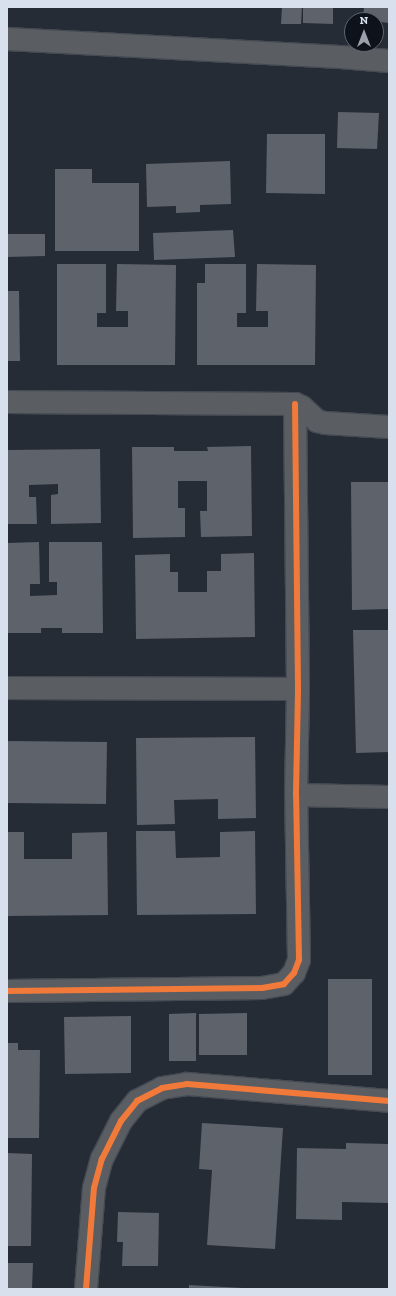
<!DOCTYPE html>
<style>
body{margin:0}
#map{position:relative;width:396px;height:1296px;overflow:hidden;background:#262c36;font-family:"Zilla Slab",serif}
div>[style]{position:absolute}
.building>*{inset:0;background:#5d626b}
.roads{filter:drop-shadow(1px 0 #444a52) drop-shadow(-1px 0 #444a52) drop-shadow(0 1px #444a52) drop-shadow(0 -1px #444a52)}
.minor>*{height:22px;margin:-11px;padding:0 11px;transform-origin:11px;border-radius:11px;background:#5a5d62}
.cycleway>*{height:6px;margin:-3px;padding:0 3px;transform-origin:3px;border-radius:3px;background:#f17a3a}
span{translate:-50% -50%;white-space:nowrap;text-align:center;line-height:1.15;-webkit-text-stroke:4px #0e121b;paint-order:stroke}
.frame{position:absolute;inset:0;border:8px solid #d9e0ed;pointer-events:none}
.north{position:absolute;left:344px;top:12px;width:40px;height:40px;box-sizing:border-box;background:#0e121b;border:1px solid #5f646f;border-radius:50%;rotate:0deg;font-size:11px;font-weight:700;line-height:16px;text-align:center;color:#d9e0ed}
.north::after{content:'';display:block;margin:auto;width:14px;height:18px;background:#9aa1ad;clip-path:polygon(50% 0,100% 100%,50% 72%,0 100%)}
</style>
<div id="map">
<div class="building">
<div style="clip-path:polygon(282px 7px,302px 7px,301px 24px,281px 24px)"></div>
<div style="clip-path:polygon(303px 7px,333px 7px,333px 24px,303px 23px)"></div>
<div style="clip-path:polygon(364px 7px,389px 7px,389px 23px,363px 20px)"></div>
<div style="clip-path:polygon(338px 112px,379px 113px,377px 149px,337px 148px)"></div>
<div style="clip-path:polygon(267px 134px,325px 134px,325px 194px,266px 193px)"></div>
<div style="clip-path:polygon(230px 161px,231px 204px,200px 205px,200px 212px,176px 213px,176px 206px,147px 207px,146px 164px)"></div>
<div style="clip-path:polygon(55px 169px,92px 169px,92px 183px,139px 183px,139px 251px,55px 251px)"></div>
<div style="clip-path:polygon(233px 230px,235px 257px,154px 260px,153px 233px)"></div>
<div style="clip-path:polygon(7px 234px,45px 234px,45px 256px,7px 257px)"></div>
<div style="clip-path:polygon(57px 264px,106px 264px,106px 313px,97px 313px,97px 327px,128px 327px,128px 311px,116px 311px,117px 264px,176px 265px,175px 365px,57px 365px)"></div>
<div style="clip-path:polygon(205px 264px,246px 264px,246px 313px,237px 313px,237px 327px,268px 327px,268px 311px,256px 311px,257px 264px,316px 265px,315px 365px,197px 365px,197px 283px,205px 283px)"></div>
<div style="clip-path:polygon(7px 291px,19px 291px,20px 361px,7px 361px)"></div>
<div style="clip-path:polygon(251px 446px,252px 536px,201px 537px,200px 511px,207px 511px,207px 481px,178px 481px,178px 508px,185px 508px,185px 537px,133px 538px,132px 447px,174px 447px,174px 451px,208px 451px,207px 447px)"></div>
<div style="clip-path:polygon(100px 449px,101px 523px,51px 524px,51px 495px,58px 494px,58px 484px,29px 485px,29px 497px,36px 497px,37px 524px,7px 524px,7px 450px)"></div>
<div style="clip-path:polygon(351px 482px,389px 482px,389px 609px,352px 610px)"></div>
<div style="clip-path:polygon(39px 542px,40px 584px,30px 584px,30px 596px,57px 595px,57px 582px,49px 582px,49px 542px,102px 542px,103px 633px,62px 633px,62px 628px,41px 628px,41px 633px,7px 633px,7px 543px)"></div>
<div style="clip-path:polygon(254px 553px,255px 637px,136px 639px,135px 555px,170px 554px,170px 572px,178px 572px,178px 592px,207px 592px,207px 571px,221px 571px,221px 554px)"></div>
<div style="clip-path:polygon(353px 630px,389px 630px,389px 752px,356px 753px)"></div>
<div style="clip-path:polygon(255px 737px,256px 818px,218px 819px,218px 799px,174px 800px,175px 824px,137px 825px,136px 738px)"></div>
<div style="clip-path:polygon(7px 741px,107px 742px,106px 804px,7px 803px)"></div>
<div style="clip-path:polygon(136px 831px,175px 831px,176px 858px,220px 857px,220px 832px,255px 831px,256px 914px,137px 915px)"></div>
<div style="clip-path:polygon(7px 832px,24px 832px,24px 859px,72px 859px,72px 833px,107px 832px,108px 915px,7px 916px)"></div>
<div style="clip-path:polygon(328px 979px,372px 979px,372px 1075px,328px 1075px)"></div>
<div style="clip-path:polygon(196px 1013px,196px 1061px,169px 1061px,169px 1014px)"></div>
<div style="clip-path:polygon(247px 1013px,247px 1055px,199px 1055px,199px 1014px)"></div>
<div style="clip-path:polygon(131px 1016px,131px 1073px,65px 1074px,64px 1017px)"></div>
<div style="clip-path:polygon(7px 1043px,18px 1043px,18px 1050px,40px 1050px,39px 1138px,7px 1138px)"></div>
<div style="clip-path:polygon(202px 1123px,283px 1128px,275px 1249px,207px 1245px,212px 1170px,199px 1169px)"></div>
<div style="clip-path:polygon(346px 1143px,389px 1144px,389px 1203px,342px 1202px,342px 1220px,296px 1219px,297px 1148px,346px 1149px)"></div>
<div style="clip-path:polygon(7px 1153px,32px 1154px,31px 1246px,7px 1246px)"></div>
<div style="clip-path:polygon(118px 1212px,159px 1213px,158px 1266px,122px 1266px,123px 1242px,117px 1242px)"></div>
<div style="clip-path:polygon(7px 1263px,33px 1263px,32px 1289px,7px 1289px)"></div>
<div style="clip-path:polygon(189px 1285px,243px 1288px,243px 1289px,189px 1289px)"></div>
</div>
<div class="roads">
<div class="minor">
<div style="left:7px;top:39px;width:333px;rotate:3.1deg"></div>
<div style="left:340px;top:57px;width:49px;rotate:4.7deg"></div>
<div style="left:7px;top:402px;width:288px;rotate:0.4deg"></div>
<div style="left:295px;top:404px;width:8px;rotate:23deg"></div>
<div style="left:302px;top:407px;width:21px;rotate:43deg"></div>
<div style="left:317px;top:421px;width:8px;rotate:14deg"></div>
<div style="left:325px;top:423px;width:64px;rotate:3.6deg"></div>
<div style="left:7px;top:688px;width:291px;rotate:0.2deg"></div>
<div style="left:296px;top:795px;width:93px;rotate:1.2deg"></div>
<div style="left:7px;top:991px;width:255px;rotate:-0.7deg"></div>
<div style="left:262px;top:988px;width:22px;rotate:-10deg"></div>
<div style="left:284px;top:984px;width:15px;rotate:-48deg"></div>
<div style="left:294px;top:973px;width:14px;rotate:-69deg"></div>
<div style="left:299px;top:960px;width:165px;rotate:-91deg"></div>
<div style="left:296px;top:795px;width:106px;rotate:-88.9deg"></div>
<div style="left:298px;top:689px;width:285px;rotate:-90.6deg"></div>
<div style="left:86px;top:1289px;width:101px;rotate:-85.5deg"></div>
<div style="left:94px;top:1188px;width:30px;rotate:-75deg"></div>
<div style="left:102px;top:1159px;width:42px;rotate:-63.4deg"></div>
<div style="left:121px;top:1121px;width:26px;rotate:-51deg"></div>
<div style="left:137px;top:1101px;width:28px;rotate:-27deg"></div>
<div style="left:162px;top:1088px;width:25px;rotate:-9deg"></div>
<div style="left:187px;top:1084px;width:203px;rotate:4.8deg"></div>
</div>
</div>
<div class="cycleway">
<div style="left:7px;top:991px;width:255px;rotate:-0.7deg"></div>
<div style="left:262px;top:988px;width:22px;rotate:-10deg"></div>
<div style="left:284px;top:984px;width:15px;rotate:-48deg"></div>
<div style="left:294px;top:973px;width:14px;rotate:-69deg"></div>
<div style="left:299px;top:960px;width:165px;rotate:-91deg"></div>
<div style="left:296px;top:795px;width:106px;rotate:-88.9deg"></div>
<div style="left:298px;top:689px;width:285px;rotate:-90.6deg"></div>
<div style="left:86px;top:1289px;width:101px;rotate:-85.5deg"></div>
<div style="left:94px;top:1188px;width:30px;rotate:-75deg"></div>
<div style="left:102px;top:1159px;width:42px;rotate:-63.4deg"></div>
<div style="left:121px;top:1121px;width:26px;rotate:-51deg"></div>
<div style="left:137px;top:1101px;width:28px;rotate:-27deg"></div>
<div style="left:162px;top:1088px;width:25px;rotate:-9deg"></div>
<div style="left:187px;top:1084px;width:203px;rotate:4.8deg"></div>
</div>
<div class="frame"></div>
<div class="north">N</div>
</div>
